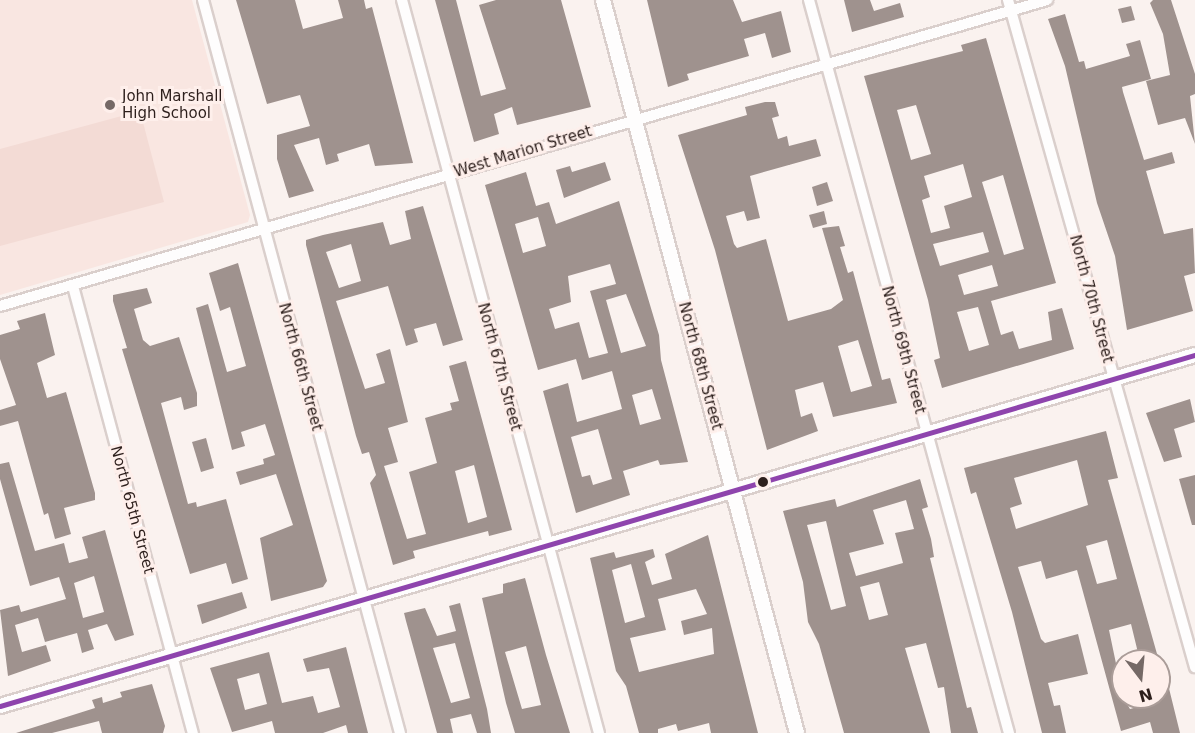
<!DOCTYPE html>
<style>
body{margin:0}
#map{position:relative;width:1195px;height:733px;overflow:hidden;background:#faf2ef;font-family:"DejaVu Sans",sans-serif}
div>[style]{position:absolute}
.built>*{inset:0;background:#f9e6e1}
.green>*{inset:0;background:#f3dbd5}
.building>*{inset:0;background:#9f928e}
.roads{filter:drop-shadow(2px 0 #dacfcc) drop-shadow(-2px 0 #dacfcc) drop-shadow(0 2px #dacfcc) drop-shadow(0 -2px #dacfcc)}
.minor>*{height:10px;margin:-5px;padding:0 5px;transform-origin:5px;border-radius:5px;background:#fefdfd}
.tertiary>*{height:14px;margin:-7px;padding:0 7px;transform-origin:7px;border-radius:7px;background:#fefdfd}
.bus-1>*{height:4.5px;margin:-2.25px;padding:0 2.25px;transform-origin:2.25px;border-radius:2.25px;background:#8e44ad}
.dots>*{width:16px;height:16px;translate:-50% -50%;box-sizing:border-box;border:3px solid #feefeb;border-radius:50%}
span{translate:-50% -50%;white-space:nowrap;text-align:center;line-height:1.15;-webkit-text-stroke:6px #feefeb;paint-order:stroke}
.poi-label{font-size:15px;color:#2d1f1c}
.left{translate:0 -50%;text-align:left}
.street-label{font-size:15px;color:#2d1f1c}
.north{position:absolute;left:1111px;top:649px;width:60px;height:60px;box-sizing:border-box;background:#feefeb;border:2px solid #aa9c98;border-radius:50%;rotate:164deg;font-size:16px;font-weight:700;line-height:24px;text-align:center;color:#2d1f1c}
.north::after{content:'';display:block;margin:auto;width:21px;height:27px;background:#756966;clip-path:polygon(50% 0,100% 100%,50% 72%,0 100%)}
</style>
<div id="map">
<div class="built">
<div style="clip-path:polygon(0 0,192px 0,250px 215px,248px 222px,0 295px)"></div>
</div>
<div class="green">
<div style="clip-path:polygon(140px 111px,164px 202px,0 246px,0 149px)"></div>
</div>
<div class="building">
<div style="clip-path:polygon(236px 0,295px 0,303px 29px,343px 18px,338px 0,364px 0,366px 9px,372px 7px,413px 163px,375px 166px,369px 144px,337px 154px,339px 161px,326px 165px,319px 138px,294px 145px,314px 191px,289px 198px,277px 159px,277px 135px,310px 126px,300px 95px,267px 104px)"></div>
<div style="clip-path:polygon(435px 0,456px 0,481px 96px,506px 89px,479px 5px,496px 0,561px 0,591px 107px,517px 125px,512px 107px,494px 114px,499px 134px,474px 142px)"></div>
<div style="clip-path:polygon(647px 0,733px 0,742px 22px,781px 11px,791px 52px,772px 58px,765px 33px,744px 39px,749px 56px,687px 74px,689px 80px,668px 87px)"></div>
<div style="clip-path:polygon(844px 0,870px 0,874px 11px,900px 3px,904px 17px,852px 32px)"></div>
<div style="clip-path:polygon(1153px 0,1171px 0,1195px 74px,1195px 94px,1190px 96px,1195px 144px,1185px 118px,1158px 125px,1146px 81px,1170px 75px,1163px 34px,1150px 3px)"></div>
<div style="clip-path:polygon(1131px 6px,1135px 20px,1122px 23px,1118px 9px)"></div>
<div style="clip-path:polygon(1065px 14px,1079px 62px,1084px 61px,1086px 69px,1130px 56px,1126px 44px,1140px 40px,1151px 79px,1122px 87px,1123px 92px,1144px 160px,1172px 152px,1175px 163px,1146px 171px,1164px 234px,1193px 228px,1195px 273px,1184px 276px,1193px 311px,1127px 330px,1115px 256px,1097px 203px,1065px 66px,1048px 19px)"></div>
<div style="clip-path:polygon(evenodd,986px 38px,1056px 283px,991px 301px,1001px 335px,1013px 331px,1019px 349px,1052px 340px,1048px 312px,1062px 308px,1074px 349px,942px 388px,934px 360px,940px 358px,928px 300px,864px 76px,963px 51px,961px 45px,986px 38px,916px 105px,931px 154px,911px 160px,897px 110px,916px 105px,986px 38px,963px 164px,972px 197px,944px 206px,950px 228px,931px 233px,922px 200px,930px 197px,924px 176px,963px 164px,986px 38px,1003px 175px,1024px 249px,1004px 255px,982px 182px,1003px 175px,986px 38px,983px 232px,989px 252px,940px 266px,933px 244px,983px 232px,986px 38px,992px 265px,998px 286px,964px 295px,958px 275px,992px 265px,986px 38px,978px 307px,989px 345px,969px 351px,957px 312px,978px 307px)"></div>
<div style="clip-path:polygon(evenodd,765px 102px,775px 102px,779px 116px,772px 118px,778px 139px,787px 136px,789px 146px,816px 139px,821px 156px,750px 176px,760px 218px,747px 221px,744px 211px,726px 216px,734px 244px,737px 248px,766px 239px,788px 321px,831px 309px,843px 300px,822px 228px,839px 226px,845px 246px,840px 247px,848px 273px,853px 271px,882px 380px,890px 378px,897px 403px,833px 417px,823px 382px,795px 390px,801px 417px,812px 413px,818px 431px,767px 450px,715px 250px,678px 135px,747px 115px,745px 107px,765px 102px,858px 340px,872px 386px,851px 392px,838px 346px,858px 340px)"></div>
<div style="clip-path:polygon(605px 162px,611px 180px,564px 198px,556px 170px,570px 166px,572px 172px)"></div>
<div style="clip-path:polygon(evenodd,526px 172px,536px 206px,549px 202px,556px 224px,619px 201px,659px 335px,661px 360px,688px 462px,660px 465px,658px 460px,623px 471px,630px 495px,576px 513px,543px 391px,568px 383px,577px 422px,622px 409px,612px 371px,582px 380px,576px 359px,538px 370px,485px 185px,526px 172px,538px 217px,546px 246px,523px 253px,515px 224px,538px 217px,526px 172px,610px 264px,616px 284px,590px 291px,608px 353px,589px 358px,579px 322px,555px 329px,549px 309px,571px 302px,568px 276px,610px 264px,526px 172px,626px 294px,646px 346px,621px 353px,606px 300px,626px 294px,526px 172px,652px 389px,661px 419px,640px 425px,632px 395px,652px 389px,526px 172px,598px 429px,612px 479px,593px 485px,590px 475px,582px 477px,571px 437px,598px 429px)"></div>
<div style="clip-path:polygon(827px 182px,833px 201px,817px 206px,812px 187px)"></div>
<div style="clip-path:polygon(evenodd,423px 206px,463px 340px,443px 346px,436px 323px,414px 329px,418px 342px,406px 346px,388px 286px,336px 301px,365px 389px,385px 383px,376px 354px,390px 349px,408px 422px,388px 428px,398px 462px,384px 466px,407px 539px,426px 534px,409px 472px,437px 463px,425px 418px,452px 410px,450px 403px,459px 401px,449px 366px,466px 361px,512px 530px,489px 536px,488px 531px,413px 551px,415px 558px,393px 565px,370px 483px,376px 475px,369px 452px,362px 454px,356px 436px,306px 245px,306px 240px,323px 235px,383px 222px,390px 245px,411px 239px,405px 211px,423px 206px,351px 244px,361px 281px,339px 288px,326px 252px,351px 244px,423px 206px,474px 465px,487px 517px,468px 523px,455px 471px,474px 465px)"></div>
<div style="clip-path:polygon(824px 211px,827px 224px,813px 228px,809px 215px)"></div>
<div style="clip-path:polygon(238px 263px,327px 581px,323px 587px,271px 601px,260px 538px,293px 525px,276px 474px,240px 485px,236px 472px,264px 464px,263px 459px,275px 455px,265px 424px,241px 432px,245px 446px,232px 450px,196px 308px,208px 304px,227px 372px,246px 366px,230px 307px,220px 311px,209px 273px)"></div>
<div style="clip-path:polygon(147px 288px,152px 303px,134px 309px,143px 340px,150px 346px,179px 337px,197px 393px,197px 406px,184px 410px,181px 397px,161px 403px,188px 504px,196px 502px,197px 507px,226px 499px,248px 579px,232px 584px,226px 563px,190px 574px,122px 349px,127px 348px,113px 301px,113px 295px)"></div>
<div style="clip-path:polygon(45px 313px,55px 355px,37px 363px,47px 398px,66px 392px,95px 493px,95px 500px,64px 508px,71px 534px,55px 539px,48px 513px,44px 515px,18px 421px,0 426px,0 410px,16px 405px,0 359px,0 335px,20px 329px,17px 321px)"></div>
<div style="clip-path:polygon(1190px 399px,1195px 422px,1174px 429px,1182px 457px,1164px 462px,1146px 413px)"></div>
<div style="clip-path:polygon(evenodd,1106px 431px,1118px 478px,1108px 480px,1159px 661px,1140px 661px,1131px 624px,1109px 630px,1123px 697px,1130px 709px,1159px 701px,1162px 660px,1180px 733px,1153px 733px,1150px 722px,1121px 731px,1077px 570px,1046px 579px,1041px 561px,1018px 567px,1041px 639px,1045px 643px,1078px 634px,1088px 674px,1048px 683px,1054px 706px,1060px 705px,1066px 733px,1042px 733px,1012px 612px,976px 492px,971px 494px,964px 468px,1106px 431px,1077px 460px,1088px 505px,1016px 529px,1010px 508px,1022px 504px,1014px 478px,1077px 460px,1106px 431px,1107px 540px,1117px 579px,1097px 584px,1086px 546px,1107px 540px)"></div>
<div style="clip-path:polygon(206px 438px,214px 468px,201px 472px,192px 442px)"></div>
<div style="clip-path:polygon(evenodd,9px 462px,35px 551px,64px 543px,69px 563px,88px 558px,82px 537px,105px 530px,134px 635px,115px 641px,107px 624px,88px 630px,94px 649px,82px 653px,77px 633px,45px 642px,38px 618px,15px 625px,22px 652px,46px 645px,51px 661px,8px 676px,0 610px,19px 605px,21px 612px,66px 599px,59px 577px,30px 586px,0 479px,0 464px,9px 462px,94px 576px,104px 612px,83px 618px,74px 583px,94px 576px)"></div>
<div style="clip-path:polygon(1195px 475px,1195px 525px,1192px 525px,1179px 479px)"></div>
<div style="clip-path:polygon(evenodd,920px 479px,928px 507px,922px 509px,931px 539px,934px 557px,930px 558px,967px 708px,971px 707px,978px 733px,951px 733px,944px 687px,938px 688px,926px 643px,905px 648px,930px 733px,844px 733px,819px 644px,808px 622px,803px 582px,783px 511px,835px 499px,837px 507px,920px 479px,906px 500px,914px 529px,895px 533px,903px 563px,856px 576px,849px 553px,884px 544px,873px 510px,906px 500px,920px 479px,826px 521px,846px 606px,831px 610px,807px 525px,826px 521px,920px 479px,879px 582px,888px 615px,869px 620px,860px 587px,879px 582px)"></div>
<div style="clip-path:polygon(evenodd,708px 535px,758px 733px,711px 733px,709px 723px,678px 731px,676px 724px,658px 729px,658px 733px,639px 733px,626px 686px,616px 671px,590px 558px,614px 552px,616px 558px,653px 549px,655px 557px,645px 562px,652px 585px,672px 579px,665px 554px,708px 535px,631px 564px,645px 617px,625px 623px,612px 570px,631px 564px,708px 535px,696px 589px,707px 614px,681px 621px,684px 635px,712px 628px,714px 654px,639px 672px,630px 638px,666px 630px,658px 599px,696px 589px)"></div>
<div style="clip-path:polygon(evenodd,525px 578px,546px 655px,570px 733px,515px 733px,506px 703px,482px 598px,503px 593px,503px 584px,525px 578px,526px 646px,541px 705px,522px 709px,505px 652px,526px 646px)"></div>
<div style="clip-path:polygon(242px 592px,247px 608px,202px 624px,197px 605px)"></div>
<div style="clip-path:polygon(evenodd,460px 603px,487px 709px,491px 733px,477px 733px,471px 714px,450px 719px,453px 733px,437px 733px,406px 621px,404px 613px,425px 608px,437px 636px,456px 631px,449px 606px,460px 603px,455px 643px,470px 698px,451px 703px,433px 648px,455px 643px)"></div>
<div style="clip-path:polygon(evenodd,346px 647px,368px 733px,348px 733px,346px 725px,323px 733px,275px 733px,272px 721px,232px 732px,210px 668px,269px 652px,282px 703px,313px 696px,318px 713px,340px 707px,329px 668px,307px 672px,303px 659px,346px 647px,259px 673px,267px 704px,245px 710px,237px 679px,259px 673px)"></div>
<div style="clip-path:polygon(152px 684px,165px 726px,163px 733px,102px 733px,99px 721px,52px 733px,16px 733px,95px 708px,92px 700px,102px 697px,103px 703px,122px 697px,120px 692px)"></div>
</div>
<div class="roads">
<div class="minor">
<div style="left:203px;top:0;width:759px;rotate:74.96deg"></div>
<div style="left:402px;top:0;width:759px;rotate:74.96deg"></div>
<div style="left:809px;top:0;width:760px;rotate:74.74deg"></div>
<div style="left:1008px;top:0;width:693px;rotate:74.34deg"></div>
<div style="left:73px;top:286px;width:463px;rotate:75deg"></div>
<div style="left:0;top:306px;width:1091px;rotate:-16.29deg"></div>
</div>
<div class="tertiary">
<div style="left:603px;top:0;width:758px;rotate:75.18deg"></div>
<div style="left:0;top:706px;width:1245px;rotate:-16.37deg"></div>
</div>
</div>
<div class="bus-1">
<div style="left:0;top:706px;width:1245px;rotate:-16.37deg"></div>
</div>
<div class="dots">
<div style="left:110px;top:105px;background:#756966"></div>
<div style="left:763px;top:482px;background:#2d1f1c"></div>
</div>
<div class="poi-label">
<span class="left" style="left:122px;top:105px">John Marshall<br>High School</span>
</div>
<div class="street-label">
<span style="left:523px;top:152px;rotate:-17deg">West Marion Street</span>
<span style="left:1091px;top:299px;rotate:75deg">North 70th Street</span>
<span style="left:903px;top:350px;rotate:75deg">North 69th Street</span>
<span style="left:700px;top:366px;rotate:75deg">North 68th Street</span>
<span style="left:300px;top:367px;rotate:75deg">North 66th Street</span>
<span style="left:499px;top:367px;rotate:75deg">North 67th Street</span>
<span style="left:132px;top:510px;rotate:75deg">North 65th Street</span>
</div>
<div class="north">N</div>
</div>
